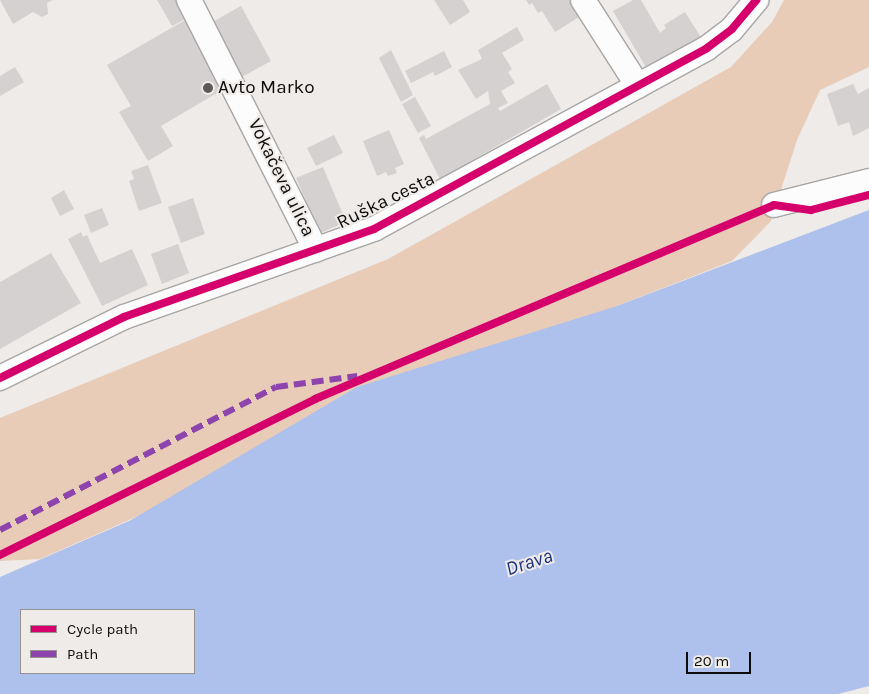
<!DOCTYPE html>
<meta charset="utf-8">
<style>
body{margin:0}
#map{position:relative;width:869px;height:694px;overflow:hidden;background:#eeebe9;font-family:Karla,sans-serif}
div>[style]{position:absolute}
.green>*{inset:0;background:#e8ccb7}
.water>*{inset:0;background:#aec1ed}
.building>*{inset:0;background:#d4d1d0}
.path>*{height:3px;margin-top:-1.5px;transform-origin:0;background:repeating-linear-gradient(90deg,#d7d7d6 0 5px,transparent 0 7.5px)}
.roads{filter:drop-shadow(1px 0 #a8a6a5) drop-shadow(-1px 0 #a8a6a5) drop-shadow(0 1px #a8a6a5) drop-shadow(0 -1px #a8a6a5)}
.minor>*{height:24px;margin:-12px;padding:0 12px;transform-origin:12px;border-radius:12px;background:#fcfcfc}
.quiet>*{height:6px;margin-top:-3px;transform-origin:0;background:repeating-linear-gradient(90deg,#8e44ad 0 12px,transparent 0 18px)}
.cycleway>*{height:8px;margin:-4px;padding:0 4px;transform-origin:4px;border-radius:4px;background:#d6006c}
.dots>*{width:14px;height:14px;translate:-50% -50%;box-sizing:border-box;border:2px solid #efebe8;border-radius:50%}
span{translate:-50% -50%;white-space:nowrap;text-align:center;line-height:1.15;-webkit-text-stroke:4px #efebe8;paint-order:stroke}
.poi-label{font-size:19px;color:#0d0c0b}
.left{translate:0 -50%;text-align:left}
.street-label{font-size:19px;color:#0d0c0b}
.water-label{font-size:20px;color:#1b337c;font-style:italic}
.legend{position:absolute;left:20px;top:609px;width:175px;height:65px;box-sizing:border-box;background:#efebe8;border:1px solid #959290;margin:0;padding:6px 9px;list-style:none;font-size:15px;color:#0d0c0b}
.legend li{display:flex;align-items:center;gap:10px;height:25px}
.legend b{width:25px;border:1px solid #959290}
.scale{position:absolute;left:686px;top:652px;width:65px;height:22px;box-sizing:border-box;border:2px solid #0d0c0b;border-top:0;padding-left:6px;font-size:15px;line-height:18px;white-space:nowrap;color:#0d0c0b;-webkit-text-stroke:4px #efebe8;paint-order:stroke}
</style>
<div id="map">
<div class="green">
<div style="clip-path:polygon(784px 0,869px 0,869px 67px,820px 90px,797px 140px,771px 221px,732px 261px,617px 306px,40px 559px,0 561px,0 418px,388px 259px,731px 67px,772px 22px)"></div>
</div>
<div class="water">
<div style="clip-path:polygon(evenodd,869px 210px,869px 686px,838px 694px,0 694px,0 577px,131px 520px,357px 387px,617px 306px,869px 210px,21px 610px,194px 610px,194px 673px,21px 673px,21px 610px)"></div>
</div>
<div class="building">
<div style="clip-path:polygon(0 0,53px 0,47px 3px,48px 14px,42px 17px,33px 12px,13px 24px)"></div>
<div style="clip-path:polygon(157px 0,177px 0,187px 18px,172px 26px)"></div>
<div style="clip-path:polygon(434px 0,463px 0,470px 12px,450px 25px)"></div>
<div style="clip-path:polygon(526px 0,575px 0,584px 14px,555px 32px,542px 11px,538px 13px,532px 3px,529px 5px)"></div>
<div style="clip-path:polygon(633px 0,641px 0,660px 33px,666px 28px,664px 25px,685px 12px,702px 39px,647px 69px,613px 11px)"></div>
<div style="clip-path:polygon(241px 6px,271px 61px,238px 79px,209px 24px)"></div>
<div style="clip-path:polygon(187px 19px,227px 87px,161px 126px,173px 146px,148px 161px,119px 112px,131px 106px,107px 65px)"></div>
<div style="clip-path:polygon(517px 27px,524px 40px,502px 53px,512px 69px,508px 72px,515px 83px,501px 91px,508px 103px,498px 108px,500px 111px,547px 84px,561px 109px,440px 179px,419px 138px,424px 135px,426px 139px,490px 104px,488px 91px,476px 99px,458px 70px,482px 59px,478px 50px)"></div>
<div style="clip-path:polygon(391px 50px,413px 95px,401px 102px,379px 58px)"></div>
<div style="clip-path:polygon(444px 51px,452px 67px,435px 76px,433px 72px,411px 83px,405px 71px)"></div>
<div style="clip-path:polygon(15px 67px,24px 82px,0 96px,0 76px)"></div>
<div style="clip-path:polygon(853px 84px,858px 94px,869px 88px,869px 128px,853px 136px,849px 122px,838px 126px,827px 94px)"></div>
<div style="clip-path:polygon(415px 97px,431px 126px,418px 133px,402px 104px)"></div>
<div style="clip-path:polygon(389px 130px,404px 164px,395px 168px,397px 173px,388px 176px,386px 172px,377px 176px,363px 141px)"></div>
<div style="clip-path:polygon(334px 135px,343px 153px,316px 166px,307px 148px)"></div>
<div style="clip-path:polygon(148px 165px,162px 203px,139px 211px,129px 181px,134px 179px,131px 171px)"></div>
<div style="clip-path:polygon(323px 167px,346px 222px,320px 233px,296px 178px)"></div>
<div style="clip-path:polygon(64px 190px,74px 209px,60px 216px,51px 198px)"></div>
<div style="clip-path:polygon(193px 198px,205px 234px,181px 243px,168px 207px)"></div>
<div style="clip-path:polygon(102px 208px,109px 225px,91px 233px,84px 215px)"></div>
<div style="clip-path:polygon(81px 232px,83px 237px,87px 235px,100px 263px,132px 249px,148px 285px,102px 306px,68px 239px)"></div>
<div style="clip-path:polygon(178px 244px,189px 273px,162px 284px,151px 254px)"></div>
<div style="clip-path:polygon(51px 253px,81px 303px,0 349px,0 282px)"></div>
</div>
<div class="path">
<div style="left:595px;top:269px;width:10px;rotate:61deg"></div>
</div>
<div class="roads">
<div class="minor">
<div style="left:189px;top:0;width:280px;rotate:63.1deg"></div>
<div style="left:583px;top:0;width:102px;rotate:57.4deg"></div>
<div style="left:774px;top:205px;width:98px;rotate:-14.2deg"></div>
<div style="left:0;top:378px;width:138px;rotate:-26.2deg"></div>
<div style="left:124px;top:317px;width:265px;rotate:-19.4deg"></div>
<div style="left:374px;top:229px;width:379px;rotate:-28.5deg"></div>
<div style="left:707px;top:48px;width:31px;rotate:-37deg"></div>
<div style="left:732px;top:29px;width:38px;rotate:-50deg"></div>
</div>
</div>
<div class="quiet">
<div style="left:0;top:530px;width:311px;rotate:-27.4deg"></div>
<div style="left:276px;top:387px;width:82px;rotate:-7.7deg"></div>
</div>
<div class="cycleway">
<div style="left:0;top:378px;width:138px;rotate:-26.2deg"></div>
<div style="left:124px;top:317px;width:265px;rotate:-19.4deg"></div>
<div style="left:374px;top:229px;width:379px;rotate:-28.5deg"></div>
<div style="left:707px;top:48px;width:31px;rotate:-37deg"></div>
<div style="left:732px;top:29px;width:38px;rotate:-50deg"></div>
<div style="left:0;top:555px;width:352px;rotate:-26.3deg"></div>
<div style="left:315px;top:399px;width:498px;rotate:-22.9deg"></div>
<div style="left:774px;top:205px;width:37px;rotate:8deg"></div>
<div style="left:811px;top:210px;width:60px;rotate:-14.5deg"></div>
</div>
<div class="dots">
<div style="left:208px;top:88px;background:#5c5a59"></div>
</div>
<div class="poi-label">
<span class="left" style="left:218px;top:88px">Avto Marko</span>
</div>
<div class="street-label">
<span style="left:281px;top:178px;rotate:64deg">Vokačeva ulica</span>
<span style="left:386px;top:201px;rotate:-26deg">Ruška cesta</span>
</div>
<div class="water-label">
<span style="left:529px;top:562px;rotate:-18deg">Drava</span>
</div>
<ul class="legend">
<li><b style="height:6px;background:#d6006c"></b>Cycle path</li>
<li><b style="height:6px;background:#8e44ad"></b>Path</li>
</ul>
<div class="scale">20 m</div>
</div>
